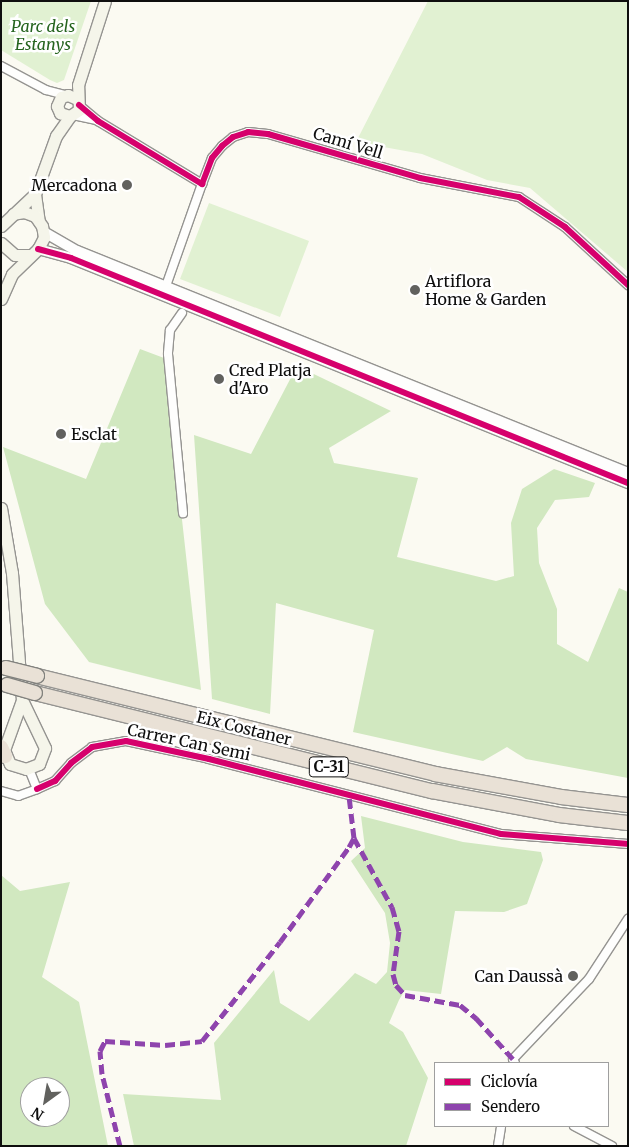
<!DOCTYPE html>
<meta charset="utf-8">
<style>
body{margin:0}
#map{position:relative;width:629px;height:1147px;overflow:hidden;background:#fbfaf2;font-family:Merriweather,serif}
div>[style]{position:absolute}
.green>*{inset:0;background:#e1f1d2}
.forest>*{inset:0;background:#d1e8c0}
.roads{filter:drop-shadow(1px 0 #959491) drop-shadow(-1px 0 #959491) drop-shadow(0 1px #959491) drop-shadow(0 -1px #959491)}
.minor>*{height:8px;margin:-4px;padding:0 4px;transform-origin:4px;border-radius:4px;background:#fefefd}
.tertiary>*{height:10px;margin:-5px;padding:0 5px;transform-origin:5px;border-radius:5px;background:#fefefd}
.secondary>*{height:11px;margin:-5.5px;padding:0 5.5px;transform-origin:5.5px;border-radius:5.5px;background:#f5f5ea}
.motorway>*{height:14px;margin:-7px;padding:0 7px;transform-origin:7px;border-radius:7px;background:#e9e1d6}
.bridges{filter:drop-shadow(1px 0 #82827e) drop-shadow(-1px 0 #82827e) drop-shadow(0 1px #82827e) drop-shadow(0 -1px #82827e)}
.motorway-bridge>*{height:14px;margin:-7px;padding:0 7px;transform-origin:7px;border-radius:7px;background:#e9e1d6}
.quiet>*{height:5px;margin-top:-2.5px;transform-origin:0;background:repeating-linear-gradient(90deg,#8e44ad 0 10px,transparent 0 15px)}
.cycleway>*{height:6px;margin:-3px;padding:0 3px;transform-origin:3px;border-radius:3px;background:#d6006c}
.dots>*{width:14px;height:14px;translate:-50% -50%;box-sizing:border-box;border:2px solid #fff;border-radius:50%}
span{translate:-50% -50%;white-space:nowrap;text-align:center;line-height:1.15;-webkit-text-stroke:5px #fff;paint-order:stroke}
.shield-label span{padding:1px 4px;background:#fff;border:1px solid;border-radius:4px;-webkit-text-stroke-width:0}
.shield-label{font-size:15px;color:#0e0e0e;font-weight:700}
.park-label{font-size:16px;color:#26641f;font-style:italic}
.street-label{font-size:16px;color:#0e0e0e}
.poi-label{font-size:16px;color:#0e0e0e}
.right{translate:-100% -50%;text-align:right}
.left{translate:0 -50%;text-align:left}
.frame{position:absolute;inset:0;border:2px solid #0e0e0e;pointer-events:none}
.legend{position:absolute;left:434px;top:1062px;width:175px;height:65px;box-sizing:border-box;background:#fff;border:1px solid #9f9f9f;margin:0;padding:6px 9px;list-style:none;font-size:15px;color:#0e0e0e}
.legend li{display:flex;align-items:center;gap:10px;height:25px}
.legend b{width:25px;border:1px solid #9f9f9f}
.north{position:absolute;left:20px;top:1077px;width:50px;height:50px;box-sizing:border-box;background:#fff;border:1px solid #9f9f9f;border-radius:50%;rotate:212deg;font-size:14px;font-weight:700;line-height:20px;text-align:center;color:#0e0e0e}
.north::after{content:'';display:block;margin:auto;width:18px;height:22px;background:#61615e;clip-path:polygon(50% 0,100% 100%,50% 72%,0 100%)}
</style>
<div id="map">
<div class="green">
<div style="clip-path:polygon(1px 1px,91px 1px,64px 80px,57px 83px,50px 80px,1px 50px)"></div>
<div style="clip-path:polygon(428px 1px,628px 1px,628px 272px,530px 188px,487px 180px,422px 154px,356px 142px)"></div>
<div style="clip-path:polygon(209px 203px,309px 241px,280px 317px,180px 279px)"></div>
</div>
<div class="forest">
<div style="clip-path:polygon(140px 349px,164px 358px,201px 690px,89px 662px,45px 604px,3px 447px,86px 479px)"></div>
<div style="clip-path:polygon(297px 366px,391px 411px,329px 448px,334px 463px,418px 478px,397px 557px,496px 581px,514px 576px,511px 523px,522px 489px,554px 469px,595px 483px,589px 497px,555px 500px,537px 528px,539px 563px,557px 609px,557px 644px,588px 662px,619px 588px,628px 592px,628px 778px,526px 759px,507px 747px,483px 761px,353px 732px,374px 630px,276px 603px,270px 714px,212px 699px,194px 435px,251px 454px)"></div>
<div style="clip-path:polygon(361px 816px,463px 842px,541px 852px,543px 860px,527px 904px,504px 912px,455px 911px,441px 994px,405px 990px,399px 1000px,389px 1023px,403px 1032px,428px 1078px,406px 1146px,134px 1146px,123px 1094px,221px 1100px,214px 1043px,274px 970px,280px 1003px,309px 1021px,355px 973px,376px 984px,387px 972px,390px 943px,385px 913px,351px 861px,365px 848px)"></div>
<div style="clip-path:polygon(evenodd,1px 875px,20px 891px,70px 882px,42px 977px,79px 1002px,108px 1146px,1px 1146px,1px 875px,30px 1087px,60px 1087px,60px 1117px,30px 1117px,30px 1087px)"></div>
</div>
<div class="roads">
<div class="minor">
<div style="left:1px;top:66px;width:51px;rotate:28.1deg"></div>
<div style="left:46px;top:90px;width:20px;rotate:15deg"></div>
<div style="left:79px;top:105px;width:25px;rotate:40deg"></div>
<div style="left:98px;top:121px;width:122px;rotate:31.2deg"></div>
<div style="left:202px;top:184px;width:28px;rotate:-69deg"></div>
<div style="left:212px;top:158px;width:16px;rotate:-50deg"></div>
<div style="left:222px;top:146px;width:14px;rotate:-39deg"></div>
<div style="left:233px;top:137px;width:16px;rotate:-18deg"></div>
<div style="left:248px;top:132px;width:20px;rotate:6deg"></div>
<div style="left:268px;top:134px;width:158px;rotate:16.1deg"></div>
<div style="left:420px;top:178px;width:101px;rotate:10.9deg"></div>
<div style="left:519px;top:197px;width:55px;rotate:33.1deg"></div>
<div style="left:565px;top:227px;width:86px;rotate:42.6deg"></div>
<div style="left:73px;top:115px;width:24px;rotate:12deg"></div>
<div style="left:166px;top:286px;width:108px;rotate:-70.6deg"></div>
<div style="left:182px;top:313px;width:21px;rotate:125deg"></div>
<div style="left:170px;top:330px;width:24px;rotate:95deg"></div>
<div style="left:168px;top:354px;width:160px;rotate:84.6deg"></div>
<div style="left:37px;top:789px;width:20px;rotate:-24deg"></div>
<div style="left:55px;top:781px;width:24px;rotate:-48deg"></div>
<div style="left:71px;top:763px;width:26px;rotate:-37deg"></div>
<div style="left:92px;top:747px;width:35px;rotate:-10deg"></div>
<div style="left:126px;top:741px;width:85px;rotate:12.2deg"></div>
<div style="left:209px;top:759px;width:301px;rotate:14.4deg"></div>
<div style="left:501px;top:834px;width:127px;rotate:4.5deg"></div>
<div style="left:1px;top:791px;width:18px;rotate:16deg"></div>
<div style="left:18px;top:796px;width:20px;rotate:-20deg"></div>
<div style="left:37px;top:789px;width:22px;rotate:-112deg"></div>
<div style="left:515px;top:1063px;width:4px;rotate:-117deg"></div>
<div style="left:513px;top:1059px;width:110px;rotate:-46.5deg"></div>
<div style="left:589px;top:979px;width:72px;rotate:-57deg"></div>
<div style="left:574px;top:1126px;width:43px;rotate:27.8deg"></div>
<div style="left:498px;top:1146px;width:20px;rotate:-81deg"></div>
</div>
<div class="tertiary">
<div style="left:44px;top:232px;width:38px;rotate:30deg"></div>
<div style="left:77px;top:251px;width:594px;rotate:21.94deg"></div>
<div style="left:38px;top:249px;width:34px;rotate:15deg"></div>
<div style="left:71px;top:258px;width:601px;rotate:22deg"></div>
</div>
<div class="secondary">
<div style="left:77px;top:99px;width:10px;rotate:-156deg"></div>
<div style="left:68px;top:95px;width:7px;rotate:164deg"></div>
<div style="left:61px;top:97px;width:10px;rotate:114deg"></div>
<div style="left:57px;top:106px;width:8px;rotate:67deg"></div>
<div style="left:60px;top:113px;width:10px;rotate:17deg"></div>
<div style="left:70px;top:116px;width:11px;rotate:-34deg"></div>
<div style="left:79px;top:110px;width:25px;rotate:-92deg"></div>
<div style="left:78px;top:85px;width:88px;rotate:-72.2deg"></div>
<div style="left:35px;top:194px;width:27px;rotate:82deg"></div>
<div style="left:1px;top:226px;width:47px;rotate:-43.3deg"></div>
<div style="left:35px;top:194px;width:62px;rotate:-70.1deg"></div>
<div style="left:56px;top:136px;width:24px;rotate:-55deg"></div>
<div style="left:1px;top:243px;width:18px;rotate:41deg"></div>
<div style="left:15px;top:255px;width:15px"></div>
<div style="left:1px;top:299px;width:27px;rotate:-66deg"></div>
<div style="left:12px;top:274px;width:36px;rotate:-44deg"></div>
<div style="left:38px;top:249px;width:13px;rotate:-63deg"></div>
<div style="left:44px;top:237px;width:11px;rotate:-100deg"></div>
<div style="left:42px;top:226px;width:12px;rotate:-125deg"></div>
<div style="left:35px;top:216px;width:12px;rotate:-160deg"></div>
<div style="left:24px;top:212px;width:11px;rotate:170deg"></div>
<div style="left:1px;top:508px;width:66px;rotate:80.4deg"></div>
<div style="left:12px;top:573px;width:127px;rotate:85.5deg"></div>
<div style="left:22px;top:700px;width:53px;rotate:109.8deg"></div>
<div style="left:4px;top:750px;width:15px;rotate:67deg"></div>
<div style="left:10px;top:764px;width:17px;rotate:17deg"></div>
<div style="left:26px;top:769px;width:14px;rotate:-21deg"></div>
<div style="left:39px;top:764px;width:17px;rotate:-69deg"></div>
<div style="left:45px;top:748px;width:53px;rotate:-115.6deg"></div>
</div>
<div class="motorway">
<div style="left:37px;top:676px;width:410px;rotate:13.8deg"></div>
<div style="left:435px;top:774px;width:128px;rotate:10.3deg"></div>
<div style="left:561px;top:797px;width:67px;rotate:6.8deg"></div>
<div style="left:35px;top:693px;width:409px;rotate:13.9deg"></div>
<div style="left:432px;top:791px;width:129px;rotate:10.7deg"></div>
<div style="left:559px;top:815px;width:69px;rotate:6.6deg"></div>
<div style="left:1px;top:747px;width:10px;rotate:66deg"></div>
</div>
</div>
<div class="bridges">
<div class="motorway-bridge">
<div style="left:6px;top:668px;width:32px;rotate:14deg"></div>
<div style="left:7px;top:685px;width:29px;rotate:16deg"></div>
</div>
</div>
<div class="quiet">
<div style="left:354px;top:838px;width:79px;rotate:61.2deg"></div>
<div style="left:392px;top:907px;width:25px;rotate:74deg"></div>
<div style="left:399px;top:931px;width:43px;rotate:97.9deg"></div>
<div style="left:393px;top:974px;width:11px;rotate:75deg"></div>
<div style="left:396px;top:985px;width:13px;rotate:48deg"></div>
<div style="left:405px;top:995px;width:56px;rotate:10.3deg"></div>
<div style="left:460px;top:1005px;width:21px;rotate:39deg"></div>
<div style="left:476px;top:1018px;width:55px;rotate:47.9deg"></div>
<div style="left:120px;top:1146px;width:74px;rotate:-104deg"></div>
<div style="left:102px;top:1074px;width:23px;rotate:-95deg"></div>
<div style="left:100px;top:1051px;width:11px;rotate:-63deg"></div>
<div style="left:105px;top:1041px;width:60px;rotate:3.8deg"></div>
<div style="left:165px;top:1045px;width:37px;rotate:-6deg"></div>
<div style="left:202px;top:1041px;width:126px;rotate:-51.8deg"></div>
<div style="left:280px;top:942px;width:117px;rotate:-54deg"></div>
<div style="left:349px;top:847px;width:10px;rotate:-61deg"></div>
<div style="left:354px;top:838px;width:42px;rotate:-96.8deg"></div>
</div>
<div class="cycleway">
<div style="left:79px;top:105px;width:25px;rotate:40deg"></div>
<div style="left:98px;top:121px;width:122px;rotate:31.2deg"></div>
<div style="left:202px;top:184px;width:28px;rotate:-69deg"></div>
<div style="left:212px;top:158px;width:16px;rotate:-50deg"></div>
<div style="left:222px;top:146px;width:14px;rotate:-39deg"></div>
<div style="left:233px;top:137px;width:16px;rotate:-18deg"></div>
<div style="left:248px;top:132px;width:20px;rotate:6deg"></div>
<div style="left:268px;top:134px;width:158px;rotate:16.1deg"></div>
<div style="left:420px;top:178px;width:101px;rotate:10.9deg"></div>
<div style="left:519px;top:197px;width:55px;rotate:33.1deg"></div>
<div style="left:565px;top:227px;width:86px;rotate:42.6deg"></div>
<div style="left:38px;top:249px;width:34px;rotate:15deg"></div>
<div style="left:71px;top:258px;width:601px;rotate:22deg"></div>
<div style="left:37px;top:789px;width:20px;rotate:-24deg"></div>
<div style="left:55px;top:781px;width:24px;rotate:-48deg"></div>
<div style="left:71px;top:763px;width:26px;rotate:-37deg"></div>
<div style="left:92px;top:747px;width:35px;rotate:-10deg"></div>
<div style="left:126px;top:741px;width:85px;rotate:12.2deg"></div>
<div style="left:209px;top:759px;width:301px;rotate:14.4deg"></div>
<div style="left:501px;top:834px;width:127px;rotate:4.5deg"></div>
</div>
<div class="dots">
<div style="left:127px;top:185px;background:#61615e"></div>
<div style="left:415px;top:290px;background:#61615e"></div>
<div style="left:219px;top:379px;background:#61615e"></div>
<div style="left:61px;top:434px;background:#61615e"></div>
<div style="left:573px;top:976px;background:#61615e"></div>
</div>
<div class="shield-label">
<span style="left:329px;top:767px">C-31</span>
</div>
<div class="park-label">
<span style="left:43px;top:35px">Parc dels<br>Estanys</span>
</div>
<div class="street-label">
<span style="left:348px;top:143px;rotate:17deg">Camí Vell</span>
<span style="left:244px;top:728px;rotate:14deg">Eix Costaner</span>
<span style="left:189px;top:742px;rotate:12deg">Carrer Can Semi</span>
</div>
<div class="poi-label">
<span class="right" style="left:117px;top:185px">Mercadona</span>
<span class="left" style="left:425px;top:290px">Artiflora<br>Home &amp; Garden</span>
<span class="left" style="left:229px;top:379px">Cred Platja<br>d'Aro</span>
<span class="left" style="left:71px;top:434px">Esclat</span>
<span class="right" style="left:563px;top:976px">Can Daussà</span>
</div>
<div class="frame"></div>
<ul class="legend">
<li><b style="height:6px;background:#d6006c"></b>Ciclovía</li>
<li><b style="height:6px;background:#8e44ad"></b>Sendero</li>
</ul>
<div class="north">N</div>
</div>
